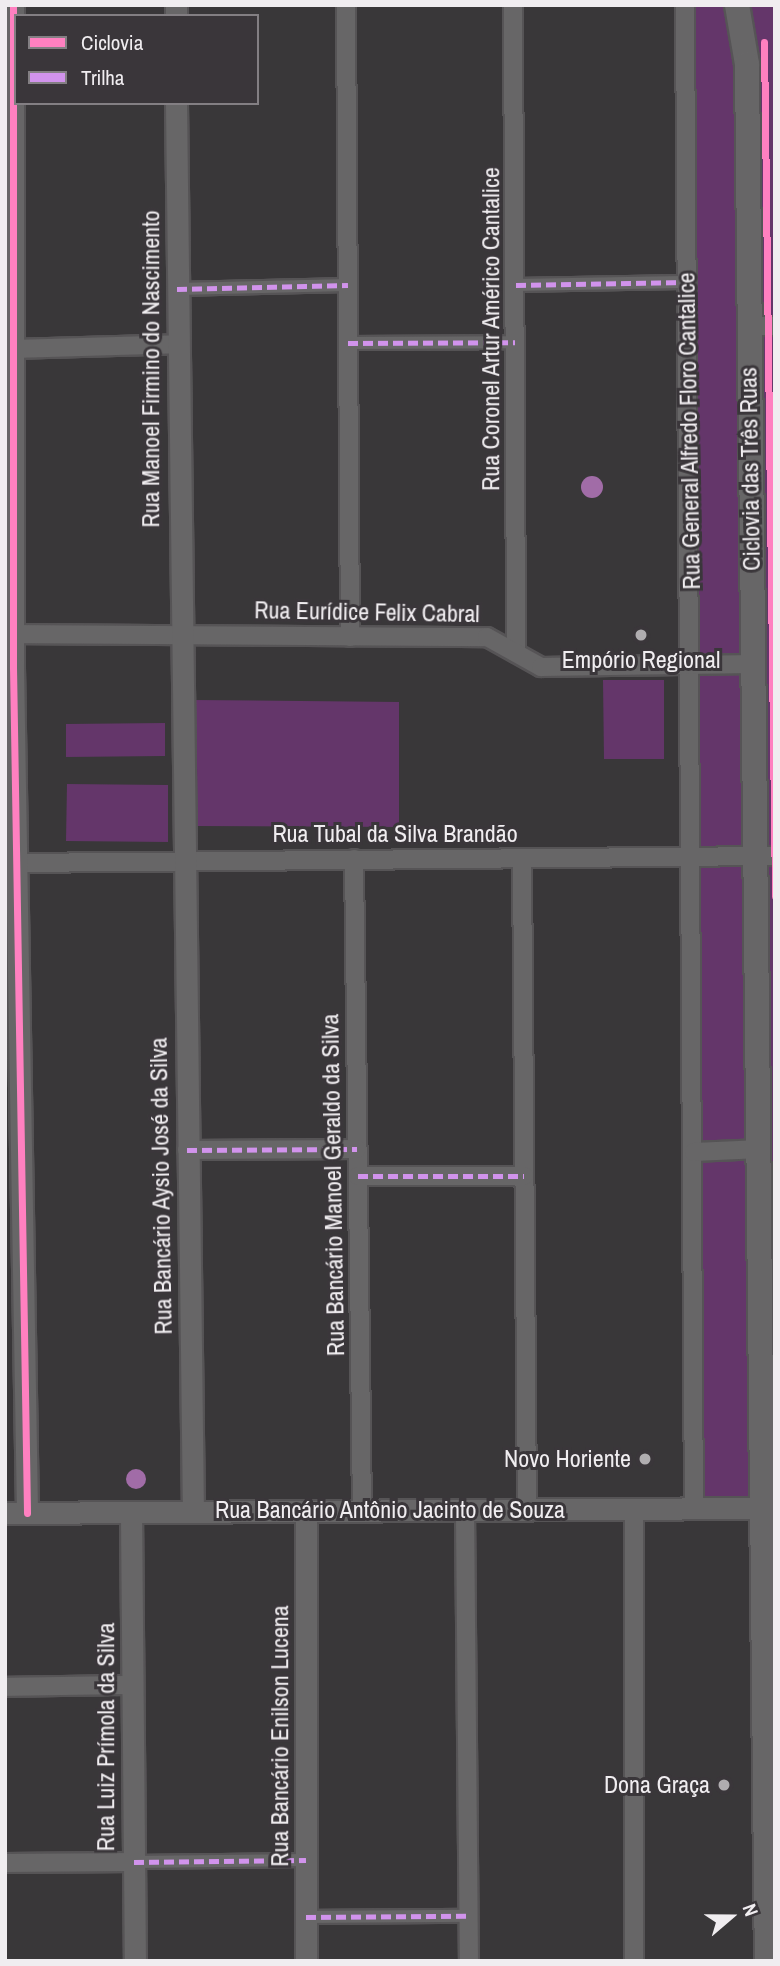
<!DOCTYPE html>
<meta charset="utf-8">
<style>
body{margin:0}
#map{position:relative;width:780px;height:1966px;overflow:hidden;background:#393739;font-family:"Archivo Narrow",sans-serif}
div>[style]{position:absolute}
.green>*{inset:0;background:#64366a}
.water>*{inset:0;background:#a16ca7}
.round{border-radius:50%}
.roads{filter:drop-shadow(2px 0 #565456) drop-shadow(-2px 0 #565456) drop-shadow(0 2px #565456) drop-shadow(0 -2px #565456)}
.pedestrian>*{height:12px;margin:-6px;padding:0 6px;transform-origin:6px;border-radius:6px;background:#676667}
.minor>*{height:18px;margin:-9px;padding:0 9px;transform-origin:9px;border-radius:9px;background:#676667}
.tertiary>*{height:21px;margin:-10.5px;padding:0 10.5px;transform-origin:10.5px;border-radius:10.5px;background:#676667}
.secondary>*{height:24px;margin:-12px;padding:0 12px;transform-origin:12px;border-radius:12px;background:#676667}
.quiet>*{height:5px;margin-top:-2.5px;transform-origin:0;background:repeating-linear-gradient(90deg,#d193ec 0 10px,transparent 0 15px)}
.cycleway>*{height:7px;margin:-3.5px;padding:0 3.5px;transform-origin:3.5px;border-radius:3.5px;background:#ff80c0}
.dots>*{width:19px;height:19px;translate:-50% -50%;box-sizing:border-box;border:4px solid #3a363a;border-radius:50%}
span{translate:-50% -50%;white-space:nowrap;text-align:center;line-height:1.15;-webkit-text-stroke:6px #3a363a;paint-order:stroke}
.street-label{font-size:24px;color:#f0edf0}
.poi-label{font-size:24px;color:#f0edf0}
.right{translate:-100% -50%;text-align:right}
.frame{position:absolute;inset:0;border:7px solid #f0edf0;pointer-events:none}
.legend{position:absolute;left:14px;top:14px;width:245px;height:91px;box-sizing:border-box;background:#3a363a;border:2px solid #837f83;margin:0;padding:9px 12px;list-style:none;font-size:21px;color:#f0edf0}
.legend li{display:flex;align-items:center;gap:14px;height:35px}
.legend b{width:35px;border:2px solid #837f83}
.north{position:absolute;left:696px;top:1882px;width:70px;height:70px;-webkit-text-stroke:5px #3a363a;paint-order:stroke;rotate:70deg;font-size:19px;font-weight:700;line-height:28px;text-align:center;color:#f0edf0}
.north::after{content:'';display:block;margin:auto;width:24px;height:32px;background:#f0edf0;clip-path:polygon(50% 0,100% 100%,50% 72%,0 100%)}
</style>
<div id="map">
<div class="green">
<div style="clip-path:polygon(688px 5px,775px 5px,775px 1961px,757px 1497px,689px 1497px)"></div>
<div style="clip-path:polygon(603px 680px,664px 680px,664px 759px,604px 759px)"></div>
<div style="clip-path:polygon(192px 700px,399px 702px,399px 827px,192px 826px)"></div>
<div style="clip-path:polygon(165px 723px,165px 756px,66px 757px,66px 724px)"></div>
<div style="clip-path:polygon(67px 784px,168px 785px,168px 842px,66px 841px)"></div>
</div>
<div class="water">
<div class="round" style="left:581px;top:476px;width:22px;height:22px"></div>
<div class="round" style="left:126px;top:1469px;width:20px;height:20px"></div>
</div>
<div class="roads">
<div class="pedestrian">
<div style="left:516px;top:285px;width:171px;rotate:-1deg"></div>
<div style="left:177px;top:289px;width:171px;rotate:-1.3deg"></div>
<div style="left:348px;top:343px;width:167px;rotate:-0.3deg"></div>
<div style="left:134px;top:1862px;width:172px;rotate:-0.7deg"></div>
<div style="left:306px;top:1917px;width:162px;rotate:-0.4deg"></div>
</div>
<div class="minor">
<div style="left:346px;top:5px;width:632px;rotate:89.64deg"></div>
<div style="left:513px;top:5px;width:648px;rotate:89.73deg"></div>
<div style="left:685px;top:5px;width:1504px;rotate:89.66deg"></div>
<div style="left:748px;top:326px;width:27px"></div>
<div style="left:13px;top:349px;width:164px;rotate:-1.7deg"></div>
<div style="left:13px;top:634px;width:474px;rotate:0.4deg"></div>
<div style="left:487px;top:637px;width:62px;rotate:29.1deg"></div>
<div style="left:541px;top:667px;width:213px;rotate:-0.8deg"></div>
<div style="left:522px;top:858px;width:652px;rotate:89.56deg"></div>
<div style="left:354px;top:859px;width:651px;rotate:89.3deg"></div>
<div style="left:16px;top:863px;width:759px;rotate:-0.53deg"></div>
<div style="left:187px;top:1150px;width:170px;rotate:-0.3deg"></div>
<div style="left:694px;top:1152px;width:67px;rotate:-2.6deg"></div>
<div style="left:358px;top:1176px;width:166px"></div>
<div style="left:634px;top:1509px;width:452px;rotate:90deg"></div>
<div style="left:465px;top:1510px;width:451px;rotate:89.5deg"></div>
<div style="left:5px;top:1687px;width:127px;rotate:-0.9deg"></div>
<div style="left:5px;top:1863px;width:129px;rotate:-0.4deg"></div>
</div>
<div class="tertiary">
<div style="left:13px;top:5px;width:662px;rotate:90deg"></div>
<div style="left:13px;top:667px;width:846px;rotate:89.05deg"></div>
<div style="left:176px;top:5px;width:11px;rotate:90deg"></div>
<div style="left:176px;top:103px;width:1408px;rotate:89.31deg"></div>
<div style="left:131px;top:1512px;width:449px;rotate:89.5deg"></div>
<div style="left:5px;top:1513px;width:760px;rotate:-0.38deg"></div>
<div style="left:306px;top:1961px;width:450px;rotate:-90deg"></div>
</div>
<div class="secondary">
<div style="left:737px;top:5px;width:60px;rotate:80.4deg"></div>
<div style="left:747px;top:64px;width:1897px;rotate:89.4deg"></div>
</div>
</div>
<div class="quiet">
<div style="left:516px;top:285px;width:171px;rotate:-1deg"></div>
<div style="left:177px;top:289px;width:171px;rotate:-1.3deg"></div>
<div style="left:348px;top:343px;width:167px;rotate:-0.3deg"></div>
<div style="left:187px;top:1150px;width:170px;rotate:-0.3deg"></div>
<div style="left:358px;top:1176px;width:166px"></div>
<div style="left:134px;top:1862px;width:172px;rotate:-0.7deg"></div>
<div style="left:306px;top:1917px;width:162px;rotate:-0.4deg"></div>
</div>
<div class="cycleway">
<div style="left:13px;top:5px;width:662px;rotate:90deg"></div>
<div style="left:13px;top:667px;width:846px;rotate:89.05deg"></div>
<div style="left:764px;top:42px;width:854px;rotate:89.26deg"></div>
</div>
<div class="dots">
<div style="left:641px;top:635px;background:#b0adb0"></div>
<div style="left:645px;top:1459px;background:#b0adb0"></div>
<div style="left:724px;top:1785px;background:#b0adb0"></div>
</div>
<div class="street-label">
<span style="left:491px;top:329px;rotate:-90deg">Rua Coronel Artur Américo Cantalice</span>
<span style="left:151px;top:369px;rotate:-90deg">Rua Manoel Firmino do Nascimento</span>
<span style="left:689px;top:431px;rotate:-91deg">Rua General Alfredo Floro Cantalice</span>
<span style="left:750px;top:469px;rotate:-91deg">Ciclovia das Três Ruas</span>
<span style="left:367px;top:612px;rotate:1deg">Rua Eurídice Felix Cabral</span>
<span style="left:395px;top:834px">Rua Tubal da Silva Brandão</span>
<span style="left:333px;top:1185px;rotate:-91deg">Rua Bancário Manoel Geraldo da Silva</span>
<span style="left:161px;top:1186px;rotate:-91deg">Rua Bancário Aysio José da Silva</span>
<span style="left:390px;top:1510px">Rua Bancário Antônio Jacinto de Souza</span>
<span style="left:280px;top:1736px;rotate:-90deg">Rua Bancário Enilson Lucena</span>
<span style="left:106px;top:1737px;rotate:-90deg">Rua Luiz Prímola da Silva</span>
</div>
<div class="poi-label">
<span style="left:641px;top:660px">Empório Regional</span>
<span class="right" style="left:631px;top:1459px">Novo Horiente</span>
<span class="right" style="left:710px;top:1785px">Dona Graça</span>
</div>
<div class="frame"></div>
<ul class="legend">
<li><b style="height:9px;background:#ff80c0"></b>Ciclovia</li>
<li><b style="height:9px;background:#d193ec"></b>Trilha</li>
</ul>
<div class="north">N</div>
</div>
